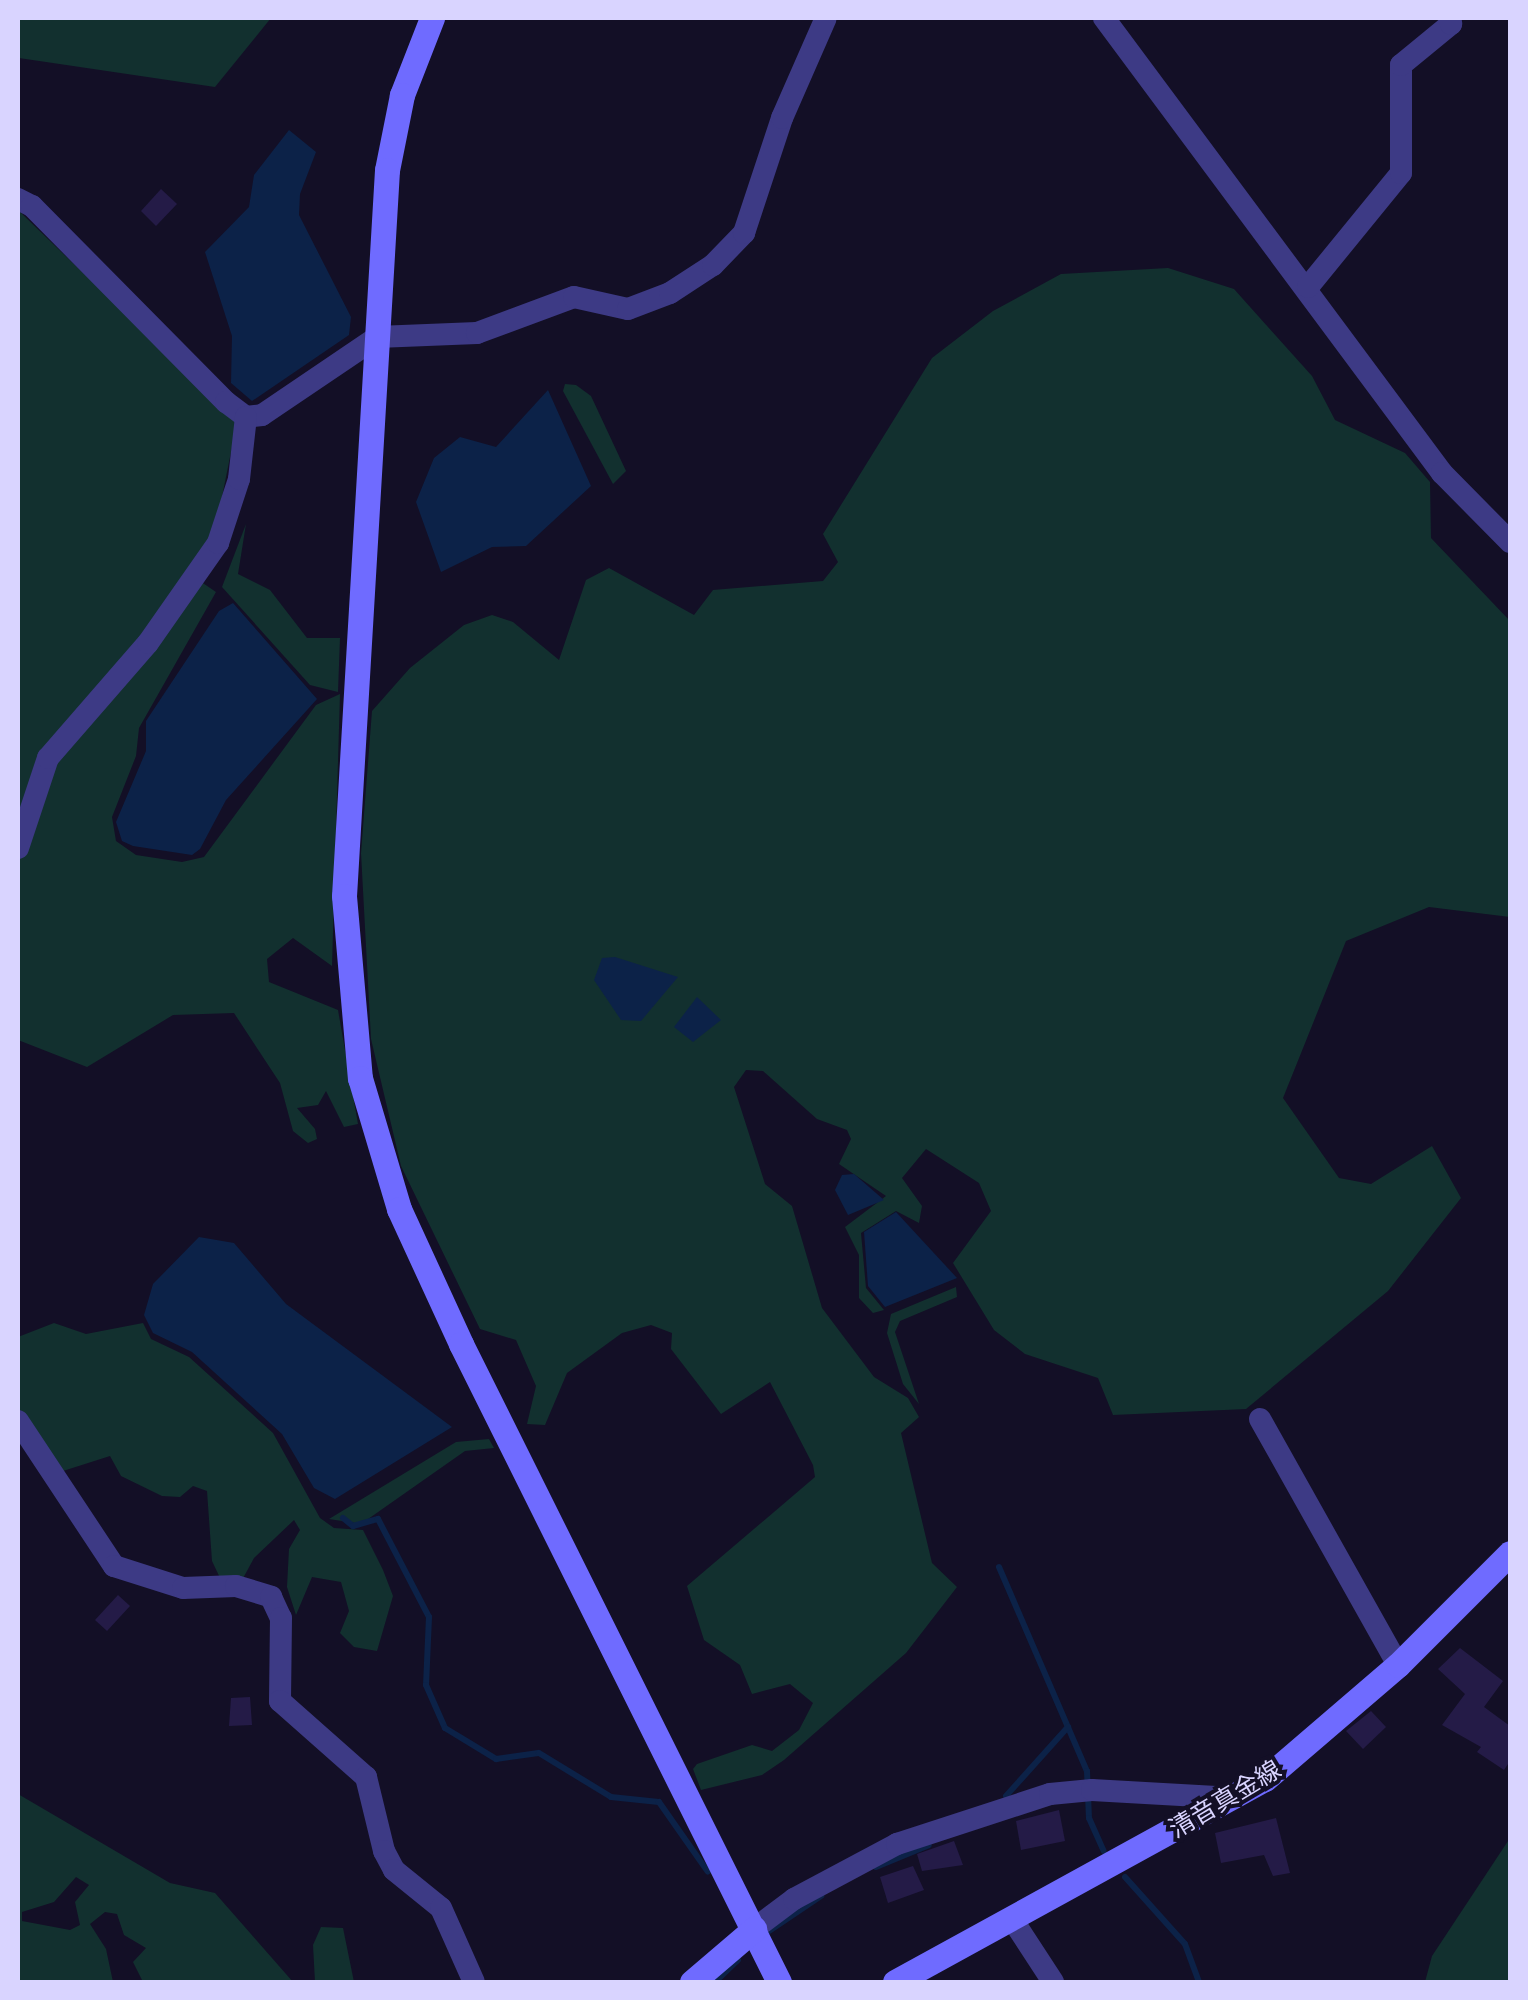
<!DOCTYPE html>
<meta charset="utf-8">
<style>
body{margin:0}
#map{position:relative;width:1528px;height:2000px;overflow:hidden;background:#130f26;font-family:Helvetica,"Noto Sans JP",sans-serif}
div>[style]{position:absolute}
.green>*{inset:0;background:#12302f}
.water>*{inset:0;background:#0c2248}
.stream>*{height:6px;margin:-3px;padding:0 3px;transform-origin:3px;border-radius:3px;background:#0c2248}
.building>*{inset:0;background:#241b47}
.street>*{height:22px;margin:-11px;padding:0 11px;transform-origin:11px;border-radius:11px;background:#3d3a85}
.secondary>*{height:25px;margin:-12.5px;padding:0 12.5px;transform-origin:12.5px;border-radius:12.5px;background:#6f6bff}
span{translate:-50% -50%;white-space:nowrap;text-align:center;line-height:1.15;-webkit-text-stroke:8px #130f26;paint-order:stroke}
.street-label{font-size:25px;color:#d9d4ff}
.frame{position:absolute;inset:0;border:20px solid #d9d4ff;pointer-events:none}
</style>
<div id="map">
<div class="green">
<div style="clip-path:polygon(18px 18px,271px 18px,215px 87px,19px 58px)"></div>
<div style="clip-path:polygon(18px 210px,237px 422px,214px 537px,191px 575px,216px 592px,139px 728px,136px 756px,112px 817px,116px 841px,136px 855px,182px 862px,204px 857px,316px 705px,340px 694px,332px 966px,293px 938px,267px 959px,269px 982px,338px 1010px,358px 1124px,344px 1127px,326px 1091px,318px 1105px,297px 1108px,315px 1129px,317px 1139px,308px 1143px,293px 1131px,280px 1083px,234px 1013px,173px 1015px,87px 1067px,18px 1040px)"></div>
<div style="clip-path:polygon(1168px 268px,1234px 289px,1312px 376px,1335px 420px,1405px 453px,1430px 482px,1431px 538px,1510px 621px,1510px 917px,1429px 907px,1346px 941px,1283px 1098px,1339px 1178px,1371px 1184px,1432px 1146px,1461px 1198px,1388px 1291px,1246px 1409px,1113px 1415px,1098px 1378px,1025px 1354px,994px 1330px,953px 1263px,991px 1211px,979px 1183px,926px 1149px,902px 1178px,922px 1206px,919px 1223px,896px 1211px,861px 1233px,866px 1288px,884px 1310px,873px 1313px,859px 1298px,859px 1255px,845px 1227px,886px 1196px,839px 1164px,851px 1139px,847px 1130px,817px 1119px,763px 1071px,746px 1070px,734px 1087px,765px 1184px,792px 1206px,822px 1308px,874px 1377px,908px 1398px,919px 1417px,901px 1433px,932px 1563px,957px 1587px,906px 1653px,784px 1760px,762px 1775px,701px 1790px,693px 1769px,697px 1764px,752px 1745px,772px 1751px,799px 1730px,813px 1703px,790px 1684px,752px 1694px,740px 1665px,704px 1640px,687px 1586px,815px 1477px,813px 1465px,770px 1382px,721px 1414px,671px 1349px,672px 1333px,651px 1325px,622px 1333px,567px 1373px,545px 1425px,527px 1424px,536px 1386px,516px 1340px,480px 1329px,401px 1166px,371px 1039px,361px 853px,372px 711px,410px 668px,464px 625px,492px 615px,513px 622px,559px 660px,586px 580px,609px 568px,694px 615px,713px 590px,823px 581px,838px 562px,823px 534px,932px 358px,993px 311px,1061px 274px)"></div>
<div style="clip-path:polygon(576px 385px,591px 396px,626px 471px,613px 484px,563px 391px,565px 384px)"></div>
<div style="clip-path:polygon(246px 524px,238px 574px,270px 590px,307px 638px,340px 638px,338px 692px,310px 685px,222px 587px)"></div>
<div style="clip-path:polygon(956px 1287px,957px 1297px,900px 1321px,895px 1332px,919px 1404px,903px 1384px,887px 1333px,891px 1314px)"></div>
<div style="clip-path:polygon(54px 1323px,86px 1334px,143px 1323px,151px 1339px,189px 1357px,273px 1433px,320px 1518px,334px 1528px,363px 1530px,383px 1570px,393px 1596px,377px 1651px,354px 1647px,340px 1633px,349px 1611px,341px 1582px,312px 1577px,296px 1615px,287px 1587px,289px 1549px,300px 1530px,294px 1520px,254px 1558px,241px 1582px,221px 1580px,212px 1561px,207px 1491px,193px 1486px,180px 1497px,162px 1496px,121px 1476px,110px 1456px,63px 1471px,18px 1412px,18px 1337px)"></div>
<div style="clip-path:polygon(489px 1439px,494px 1448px,465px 1451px,361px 1524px,329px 1519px,456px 1442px)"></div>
<div style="clip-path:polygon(evenodd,18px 1794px,170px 1883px,215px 1893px,293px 1982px,143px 1982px,133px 1962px,146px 1948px,124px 1935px,117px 1914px,105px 1912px,90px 1924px,106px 1949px,113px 1982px,18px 1982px,18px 1794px,76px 1877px,89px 1885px,75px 1902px,80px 1925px,70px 1930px,22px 1921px,22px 1912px,54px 1902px,76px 1877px)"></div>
<div style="clip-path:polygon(1510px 1838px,1510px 1982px,1425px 1982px,1432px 1956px)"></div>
<div style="clip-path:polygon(321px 1927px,343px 1928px,354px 1982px,315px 1982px,313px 1945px)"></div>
</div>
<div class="water">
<div style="clip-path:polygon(289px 130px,316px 152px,300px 194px,299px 215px,351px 317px,349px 335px,252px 401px,231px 383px,232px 336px,205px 252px,249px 207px,254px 175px)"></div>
<div style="clip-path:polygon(548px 390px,591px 486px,526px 546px,492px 547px,441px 572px,416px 502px,434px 458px,460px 437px,496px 447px)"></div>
<div style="clip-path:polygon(233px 603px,317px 699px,226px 800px,200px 849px,192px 855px,133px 846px,122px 841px,116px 822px,146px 751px,146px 721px,219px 611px)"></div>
<div style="clip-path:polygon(615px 957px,678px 977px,641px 1021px,621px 1020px,594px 980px,602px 958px)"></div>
<div style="clip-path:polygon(697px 997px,721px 1020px,693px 1042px,674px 1027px)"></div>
<div style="clip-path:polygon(854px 1174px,884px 1200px,848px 1215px,835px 1190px,842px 1175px)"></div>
<div style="clip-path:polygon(896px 1212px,957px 1278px,885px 1307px,868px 1286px,864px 1232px)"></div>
<div style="clip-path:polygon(199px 1237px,234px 1243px,286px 1304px,452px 1427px,335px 1499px,314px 1488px,282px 1434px,192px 1352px,153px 1333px,144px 1315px,153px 1284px)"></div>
</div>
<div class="stream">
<div style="left:343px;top:1518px;width:13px;rotate:39deg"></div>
<div style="left:353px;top:1526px;width:26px;rotate:-16deg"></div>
<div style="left:378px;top:1519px;width:110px;rotate:62.5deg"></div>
<div style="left:429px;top:1617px;width:68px;rotate:92.5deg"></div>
<div style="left:426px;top:1685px;width:47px;rotate:66.2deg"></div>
<div style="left:445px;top:1728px;width:60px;rotate:31.3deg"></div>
<div style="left:496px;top:1759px;width:43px;rotate:-7.9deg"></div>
<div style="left:539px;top:1753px;width:84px;rotate:31.4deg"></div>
<div style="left:611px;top:1797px;width:48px;rotate:5.9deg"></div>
<div style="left:659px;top:1802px;width:85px;rotate:55deg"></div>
<div style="left:999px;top:1567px;width:222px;rotate:66.7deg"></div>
<div style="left:1087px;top:1771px;width:47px;rotate:87.6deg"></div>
<div style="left:1089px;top:1818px;width:36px;rotate:66deg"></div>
<div style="left:1006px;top:1796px;width:93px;rotate:-48.1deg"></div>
<div style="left:876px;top:1867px;width:57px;rotate:-22.5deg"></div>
<div style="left:1125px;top:1877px;width:90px;rotate:48.2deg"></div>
<div style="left:1185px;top:1944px;width:40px;rotate:69.8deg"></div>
<div style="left:769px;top:1931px;width:63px;rotate:-33.9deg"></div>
<div style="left:715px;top:1982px;width:32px;rotate:-44deg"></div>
</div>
<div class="building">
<div style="clip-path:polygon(161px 189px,177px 204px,156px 226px,141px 211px)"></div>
<div style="clip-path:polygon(118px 1595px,130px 1606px,107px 1631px,95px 1620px)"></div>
<div style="clip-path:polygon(1460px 1648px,1503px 1681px,1484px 1707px,1510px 1726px,1510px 1761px,1504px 1770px,1477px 1752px,1481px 1747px,1442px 1725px,1465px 1694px,1438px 1669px)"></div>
<div style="clip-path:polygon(250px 1697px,252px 1725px,229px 1726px,231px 1698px)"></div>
<div style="clip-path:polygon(1371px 1711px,1386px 1727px,1363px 1749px,1346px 1731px)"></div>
<div style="clip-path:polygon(1059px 1810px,1065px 1841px,1021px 1850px,1016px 1821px)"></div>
<div style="clip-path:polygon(1276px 1818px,1290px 1873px,1273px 1876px,1264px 1855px,1221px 1863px,1215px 1833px)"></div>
<div style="clip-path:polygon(954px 1841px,963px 1865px,922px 1871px,917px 1854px)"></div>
<div style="clip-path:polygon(913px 1866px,924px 1890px,888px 1903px,880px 1877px)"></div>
</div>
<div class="street">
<div style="left:1104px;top:18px;width:567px;rotate:53.39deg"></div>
<div style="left:1442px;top:473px;width:97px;rotate:45.4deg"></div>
<div style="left:18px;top:199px;width:16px;rotate:27deg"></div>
<div style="left:32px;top:206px;width:276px;rotate:45.3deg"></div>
<div style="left:226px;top:402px;width:25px;rotate:37deg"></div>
<div style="left:246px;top:417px;width:16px;rotate:-7deg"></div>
<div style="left:262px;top:415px;width:139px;rotate:-34.1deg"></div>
<div style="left:377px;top:337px;width:100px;rotate:-2.3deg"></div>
<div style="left:477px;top:333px;width:103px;rotate:-20.4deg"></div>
<div style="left:574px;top:297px;width:55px;rotate:12.5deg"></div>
<div style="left:628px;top:309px;width:45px;rotate:-20.9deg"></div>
<div style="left:670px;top:293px;width:51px;rotate:-33.1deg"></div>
<div style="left:713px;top:265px;width:45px;rotate:-45.9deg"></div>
<div style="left:744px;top:233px;width:121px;rotate:-71.7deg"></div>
<div style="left:782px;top:118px;width:109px;rotate:-66.3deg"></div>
<div style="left:1308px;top:287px;width:147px;rotate:-50.8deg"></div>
<div style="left:1401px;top:173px;width:108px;rotate:-90deg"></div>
<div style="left:1401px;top:65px;width:65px;rotate:-39.4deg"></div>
<div style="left:1451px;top:24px;width:6px;rotate:-108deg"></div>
<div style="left:18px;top:848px;width:95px;rotate:-71.6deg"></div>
<div style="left:48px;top:758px;width:152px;rotate:-49deg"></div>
<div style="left:148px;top:643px;width:122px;rotate:-55deg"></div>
<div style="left:218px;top:543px;width:67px;rotate:-71.8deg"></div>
<div style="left:239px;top:479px;width:62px;rotate:-83.6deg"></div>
<div style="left:1260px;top:1419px;width:282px;rotate:60.7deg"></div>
<div style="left:18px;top:1421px;width:174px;rotate:56.5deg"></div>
<div style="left:114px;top:1566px;width:72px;rotate:17.7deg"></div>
<div style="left:183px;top:1588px;width:53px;rotate:-2.2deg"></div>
<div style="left:236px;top:1586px;width:37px;rotate:17deg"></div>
<div style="left:271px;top:1597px;width:23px;rotate:65deg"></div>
<div style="left:281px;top:1618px;width:83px;rotate:90.7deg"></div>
<div style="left:280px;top:1701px;width:115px;rotate:41.5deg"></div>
<div style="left:366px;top:1777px;width:76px;rotate:76.3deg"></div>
<div style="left:384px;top:1851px;width:21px;rotate:62deg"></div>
<div style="left:394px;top:1870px;width:60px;rotate:39deg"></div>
<div style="left:441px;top:1908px;width:81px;rotate:66deg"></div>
<div style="left:1012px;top:1919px;width:75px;rotate:56.9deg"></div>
<div style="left:754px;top:1929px;width:50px;rotate:-36.9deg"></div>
<div style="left:794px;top:1899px;width:117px;rotate:-28.1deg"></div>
<div style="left:897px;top:1844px;width:161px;rotate:-18.1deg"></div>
<div style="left:1050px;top:1794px;width:42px;rotate:-5.4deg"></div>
<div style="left:1092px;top:1790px;width:142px;rotate:3.2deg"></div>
</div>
<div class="secondary">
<div style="left:432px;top:18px;width:83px;rotate:111.3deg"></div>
<div style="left:402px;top:95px;width:76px;rotate:101.3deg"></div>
<div style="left:387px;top:170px;width:727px;rotate:93.39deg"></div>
<div style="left:344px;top:896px;width:183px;rotate:85deg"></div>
<div style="left:360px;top:1078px;width:137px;rotate:73.4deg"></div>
<div style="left:399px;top:1209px;width:149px;rotate:65.3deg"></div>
<div style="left:461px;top:1344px;width:713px;rotate:63.51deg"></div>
<div style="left:692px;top:1982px;width:82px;rotate:-40.5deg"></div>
<div style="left:895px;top:1982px;width:422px;rotate:-28.8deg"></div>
<div style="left:1265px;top:1779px;width:175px;rotate:-40.6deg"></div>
<div style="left:1398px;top:1665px;width:158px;rotate:-45deg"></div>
</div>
<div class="street-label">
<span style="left:1225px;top:1799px;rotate:-31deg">清音真金線</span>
</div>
<div class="frame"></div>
</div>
